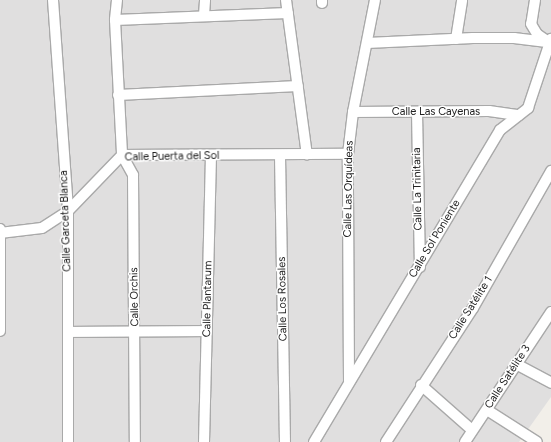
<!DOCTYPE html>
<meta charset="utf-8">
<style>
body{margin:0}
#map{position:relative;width:551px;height:442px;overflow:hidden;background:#f2efe9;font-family:Figtree,sans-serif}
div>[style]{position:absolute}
.residential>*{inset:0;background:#e0dfdf}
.roads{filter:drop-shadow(1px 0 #a9a9a9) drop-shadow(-1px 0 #a9a9a9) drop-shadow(0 1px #a9a9a9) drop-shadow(0 -1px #a9a9a9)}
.street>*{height:10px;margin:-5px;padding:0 5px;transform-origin:5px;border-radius:5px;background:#fff}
span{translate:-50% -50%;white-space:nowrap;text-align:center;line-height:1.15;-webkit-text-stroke:3px #fff;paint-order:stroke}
.street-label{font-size:11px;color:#222}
</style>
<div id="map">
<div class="residential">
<div style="clip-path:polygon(0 0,551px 0,551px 397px,519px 442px,0 442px)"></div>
</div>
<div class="roads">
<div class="street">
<div style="left:53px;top:0;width:212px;rotate:85.9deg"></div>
<div style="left:68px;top:211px;width:231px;rotate:90deg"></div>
<div style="left:117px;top:0;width:20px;rotate:96deg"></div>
<div style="left:115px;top:20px;width:135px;rotate:87deg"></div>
<div style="left:122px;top:155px;width:23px;rotate:61deg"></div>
<div style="left:133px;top:175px;width:267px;rotate:89.6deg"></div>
<div style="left:286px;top:0;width:156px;rotate:82.3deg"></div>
<div style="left:535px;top:0;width:24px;rotate:99deg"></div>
<div style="left:531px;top:24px;width:12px;rotate:59deg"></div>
<div style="left:537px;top:34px;width:12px;rotate:35deg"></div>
<div style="left:322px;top:3px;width:3px;rotate:-90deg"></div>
<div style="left:204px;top:15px;width:15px;rotate:-86deg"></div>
<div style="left:115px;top:20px;width:173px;rotate:-2.3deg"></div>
<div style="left:456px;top:39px;width:39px;rotate:-81deg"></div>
<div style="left:367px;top:43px;width:106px;rotate:-2.7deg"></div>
<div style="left:473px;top:38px;width:41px"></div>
<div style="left:514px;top:38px;width:35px;rotate:7deg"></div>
<div style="left:118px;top:95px;width:180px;rotate:-2.9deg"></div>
<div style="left:353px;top:112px;width:136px;rotate:-0.4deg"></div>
<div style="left:489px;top:111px;width:30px;rotate:8deg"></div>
<div style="left:417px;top:112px;width:155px;rotate:88.9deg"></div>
<div style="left:280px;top:156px;width:286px;rotate:89deg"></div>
<div style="left:0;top:229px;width:102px;rotate:90deg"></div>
<div style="left:0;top:233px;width:42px;rotate:-6.8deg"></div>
<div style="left:42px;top:228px;width:31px;rotate:-33deg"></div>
<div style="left:68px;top:211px;width:78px;rotate:-46deg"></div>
<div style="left:122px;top:155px;width:226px;rotate:-0.3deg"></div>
<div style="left:68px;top:332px;width:139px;rotate:-0.4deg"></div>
<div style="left:516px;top:364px;width:40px;rotate:28deg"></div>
<div style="left:349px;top:381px;width:227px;rotate:-90.3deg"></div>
<div style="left:348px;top:154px;width:42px;rotate:-83.2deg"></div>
<div style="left:353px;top:112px;width:114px;rotate:-78.9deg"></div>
<div style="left:421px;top:385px;width:68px;rotate:41.4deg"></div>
<div style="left:487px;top:410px;width:59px;rotate:32.6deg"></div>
<div style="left:204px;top:442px;width:286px;rotate:-88.6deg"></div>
<div style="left:314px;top:442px;width:363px;rotate:-59.2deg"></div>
<div style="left:500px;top:130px;width:36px;rotate:-38deg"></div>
<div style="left:528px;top:108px;width:73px;rotate:-71.6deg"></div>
<div style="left:386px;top:442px;width:160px;rotate:-57deg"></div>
<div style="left:473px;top:308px;width:158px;rotate:-60.3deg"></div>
<div style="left:465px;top:442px;width:156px;rotate:-56.5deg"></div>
</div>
</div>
<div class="street-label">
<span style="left:436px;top:112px">Calle Las Cayenas</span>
<span style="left:172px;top:157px;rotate:-1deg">Calle Puerta del Sol</span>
<span style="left:349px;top:189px;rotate:-89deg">Calle Las Orquídeas</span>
<span style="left:418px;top:189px;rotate:-91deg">Calle La Trinitaria</span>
<span style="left:66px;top:221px;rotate:-92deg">Calle Garceta Blanca</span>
<span style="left:435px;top:239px;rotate:-59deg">Calle Sol Poniente</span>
<span style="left:135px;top:297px;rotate:-91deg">Calle Orchis</span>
<span style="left:208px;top:299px;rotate:-89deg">Calle Plantarum</span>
<span style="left:283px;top:299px;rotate:-91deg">Calle Los Rosales</span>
<span style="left:471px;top:308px;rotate:-58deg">Calle Satélite 1</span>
<span style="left:508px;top:377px;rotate:-57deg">Calle Satélite 3</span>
</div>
</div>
